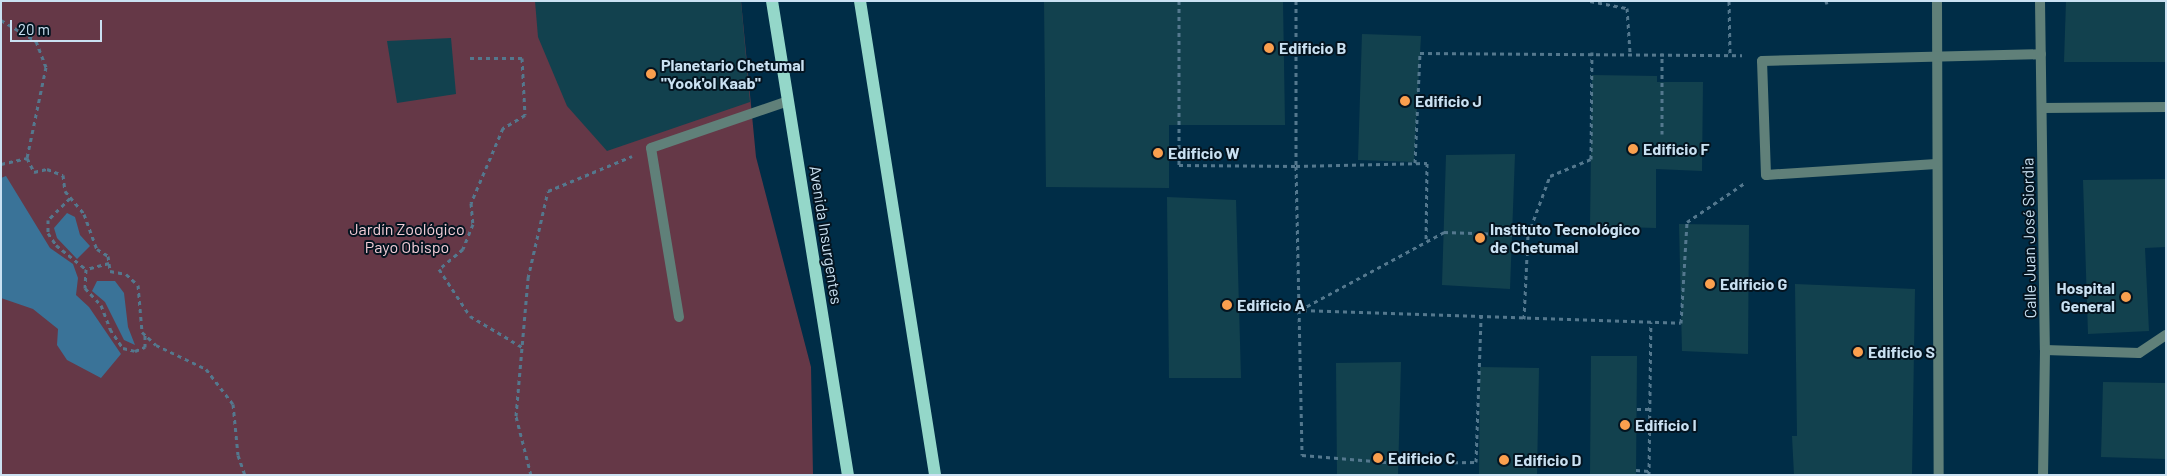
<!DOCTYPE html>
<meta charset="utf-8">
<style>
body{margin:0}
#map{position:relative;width:2167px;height:476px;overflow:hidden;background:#002d47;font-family:Barlow,sans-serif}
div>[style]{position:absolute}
.green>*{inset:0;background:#653847}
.water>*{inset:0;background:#3a7398}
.building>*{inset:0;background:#12414e}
.path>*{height:3px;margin-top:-1.5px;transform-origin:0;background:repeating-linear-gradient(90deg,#54788e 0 4px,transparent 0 8px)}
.service>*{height:10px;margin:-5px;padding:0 5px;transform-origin:5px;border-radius:5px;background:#608079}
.minor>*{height:10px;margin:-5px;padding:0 5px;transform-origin:5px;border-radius:5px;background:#608079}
.primary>*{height:12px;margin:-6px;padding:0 6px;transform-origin:6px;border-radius:6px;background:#94d7c9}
.dots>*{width:14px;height:14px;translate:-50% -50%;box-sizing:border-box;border:2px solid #041420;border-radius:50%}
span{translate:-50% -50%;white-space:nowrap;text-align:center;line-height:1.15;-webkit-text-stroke:4px #041420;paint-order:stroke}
.poi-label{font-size:16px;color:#cae1f2;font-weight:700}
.left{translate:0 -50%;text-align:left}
.right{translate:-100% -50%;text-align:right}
.park-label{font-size:16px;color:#f3cdd7}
.street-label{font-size:16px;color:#cae1f2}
.frame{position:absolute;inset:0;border:2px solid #cae1f2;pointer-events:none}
.scale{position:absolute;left:10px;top:20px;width:92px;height:22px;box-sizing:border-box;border:2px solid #cae1f2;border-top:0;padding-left:6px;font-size:15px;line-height:18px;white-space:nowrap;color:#cae1f2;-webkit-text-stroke:4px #041420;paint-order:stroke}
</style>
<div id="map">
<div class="green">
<div style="clip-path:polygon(1px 1px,741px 1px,756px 157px,811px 367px,813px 475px,1px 475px)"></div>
</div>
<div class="water">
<div style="clip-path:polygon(6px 176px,50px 248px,73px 264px,78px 278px,76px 295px,89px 307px,121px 354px,101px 378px,67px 360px,57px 345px,58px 329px,33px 309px,1px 298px,1px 178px)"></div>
<div style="clip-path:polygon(67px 213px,75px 217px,80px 235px,90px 246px,77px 259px,57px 238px,54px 228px)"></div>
<div style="clip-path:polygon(97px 281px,115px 281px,124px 293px,128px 327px,135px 345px,124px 340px,105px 302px,92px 291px)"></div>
</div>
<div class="building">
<div style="clip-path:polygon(535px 1px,741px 1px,750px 102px,607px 151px,567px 106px,538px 37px)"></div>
<div style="clip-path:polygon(1044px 1px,1283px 1px,1285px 125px,1169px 125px,1169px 188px,1046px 187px)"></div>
<div style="clip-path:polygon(2066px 1px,2166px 1px,2166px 62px,2064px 62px)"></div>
<div style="clip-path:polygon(1362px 34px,1421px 36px,1414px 162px,1358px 160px)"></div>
<div style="clip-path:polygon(451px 38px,456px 94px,397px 103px,387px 41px)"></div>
<div style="clip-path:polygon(1592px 75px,1657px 76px,1657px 82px,1703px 82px,1702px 171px,1656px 169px,1656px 228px,1590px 226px)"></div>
<div style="clip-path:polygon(1515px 154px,1510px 289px,1442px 285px,1446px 155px)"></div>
<div style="clip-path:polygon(2166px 179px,2166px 247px,2145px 248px,2149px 331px,2088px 334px,2083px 180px)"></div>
<div style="clip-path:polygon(1167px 197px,1236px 200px,1241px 378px,1169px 378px)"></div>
<div style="clip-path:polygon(1679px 224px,1749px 225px,1748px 354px,1682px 351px)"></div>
<div style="clip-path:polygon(1795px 284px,1915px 289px,1912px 475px,1794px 475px,1792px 436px,1797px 436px)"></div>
<div style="clip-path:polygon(1591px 356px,1637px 356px,1636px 475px,1590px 475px)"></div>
<div style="clip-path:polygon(1401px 362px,1398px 475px,1337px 475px,1336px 363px)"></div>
<div style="clip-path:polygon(1480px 367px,1539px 368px,1537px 475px,1479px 475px)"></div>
<div style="clip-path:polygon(2103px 382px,2166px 383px,2166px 459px,2101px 457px)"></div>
</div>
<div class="path">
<div style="left:1179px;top:1px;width:164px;rotate:90deg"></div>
<div style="left:1179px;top:165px;width:117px;rotate:0.5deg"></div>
<div style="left:1296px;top:166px;width:289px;rotate:88.8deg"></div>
<div style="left:1302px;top:455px;width:96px;rotate:4.8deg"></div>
<div style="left:1398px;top:463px;width:78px;rotate:-0.7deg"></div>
<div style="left:1476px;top:462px;width:145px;rotate:-88deg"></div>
<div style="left:1296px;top:1px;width:165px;rotate:90deg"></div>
<div style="left:1296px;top:166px;width:131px;rotate:-1.3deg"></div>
<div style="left:1427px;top:163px;width:78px;rotate:90.7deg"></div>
<div style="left:1590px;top:1px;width:38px;rotate:11deg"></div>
<div style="left:1627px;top:8px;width:44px;rotate:86.1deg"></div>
<div style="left:1729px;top:1px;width:53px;rotate:88.9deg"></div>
<div style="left:1826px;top:1px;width:3px;rotate:72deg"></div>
<div style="left:1px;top:20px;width:41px;rotate:31deg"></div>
<div style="left:36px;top:41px;width:28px;rotate:69deg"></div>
<div style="left:46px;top:67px;width:93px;rotate:101.8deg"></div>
<div style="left:27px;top:158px;width:16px;rotate:63deg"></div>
<div style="left:34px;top:172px;width:13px;rotate:-13deg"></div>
<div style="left:47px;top:169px;width:17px;rotate:21deg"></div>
<div style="left:63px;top:175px;width:16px;rotate:83deg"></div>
<div style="left:65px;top:191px;width:30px;rotate:50deg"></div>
<div style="left:84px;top:214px;width:37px;rotate:70deg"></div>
<div style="left:97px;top:249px;width:13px;rotate:32deg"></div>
<div style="left:108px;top:256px;width:15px;rotate:82deg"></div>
<div style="left:110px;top:271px;width:16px;rotate:11deg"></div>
<div style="left:126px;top:274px;width:16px;rotate:43deg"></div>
<div style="left:138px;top:285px;width:47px;rotate:85.1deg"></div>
<div style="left:142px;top:332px;width:19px;rotate:43deg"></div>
<div style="left:156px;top:345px;width:55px;rotate:25.6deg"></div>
<div style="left:206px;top:369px;width:44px;rotate:52.4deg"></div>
<div style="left:233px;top:404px;width:51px;rotate:84.4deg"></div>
<div style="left:238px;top:455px;width:21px;rotate:71deg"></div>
<div style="left:470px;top:58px;width:52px"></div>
<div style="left:522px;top:58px;width:57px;rotate:87deg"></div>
<div style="left:525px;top:115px;width:26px;rotate:149deg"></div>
<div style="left:503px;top:128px;width:82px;rotate:113.1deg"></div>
<div style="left:471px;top:203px;width:21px;rotate:85deg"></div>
<div style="left:473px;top:224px;width:27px;rotate:112deg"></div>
<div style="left:463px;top:249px;width:31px;rotate:140deg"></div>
<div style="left:439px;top:269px;width:56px;rotate:56.6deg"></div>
<div style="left:470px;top:316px;width:61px;rotate:30.8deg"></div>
<div style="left:1662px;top:134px;width:81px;rotate:-90deg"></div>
<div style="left:1415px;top:163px;width:110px;rotate:-87.4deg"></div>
<div style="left:1420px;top:53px;width:322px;rotate:0.4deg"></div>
<div style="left:1px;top:164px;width:27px;rotate:-13deg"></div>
<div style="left:70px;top:198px;width:31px;rotate:135deg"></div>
<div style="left:48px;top:220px;width:13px;rotate:90deg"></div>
<div style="left:48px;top:233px;width:14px;rotate:56deg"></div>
<div style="left:56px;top:245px;width:38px;rotate:39deg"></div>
<div style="left:109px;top:263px;width:24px;rotate:165deg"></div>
<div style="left:86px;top:269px;width:19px;rotate:93deg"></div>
<div style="left:85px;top:288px;width:23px;rotate:47deg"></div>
<div style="left:101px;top:305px;width:26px;rotate:69deg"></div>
<div style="left:110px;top:329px;width:23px;rotate:56deg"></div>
<div style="left:123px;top:348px;width:12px;rotate:14deg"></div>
<div style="left:135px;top:351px;width:11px;rotate:-22deg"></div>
<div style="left:145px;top:347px;width:12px;rotate:-90deg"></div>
<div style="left:1239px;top:308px;width:442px;rotate:1.9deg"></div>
<div style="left:1681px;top:323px;width:101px;rotate:-86.6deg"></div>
<div style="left:1687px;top:222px;width:71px;rotate:-34.1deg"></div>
<div style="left:1300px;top:310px;width:164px;rotate:-28.4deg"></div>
<div style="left:1444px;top:232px;width:84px;rotate:2deg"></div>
<div style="left:1524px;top:319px;width:84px;rotate:-87.3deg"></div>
<div style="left:1528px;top:235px;width:63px;rotate:-69.6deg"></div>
<div style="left:1550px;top:176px;width:44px;rotate:-22.5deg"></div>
<div style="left:1591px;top:159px;width:107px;rotate:-89.5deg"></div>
<div style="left:1637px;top:409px;width:12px"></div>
<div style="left:1636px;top:470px;width:13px;rotate:4deg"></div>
<div style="left:531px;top:475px;width:61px;rotate:-104.3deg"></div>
<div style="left:516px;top:416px;width:139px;rotate:-85deg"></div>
<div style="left:528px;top:278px;width:89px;rotate:-77.1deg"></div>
<div style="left:548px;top:191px;width:91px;rotate:-22.6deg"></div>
<div style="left:1649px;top:475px;width:153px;rotate:-89.3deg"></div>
</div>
<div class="service">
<div style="left:1937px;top:1px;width:474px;rotate:89.8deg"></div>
<div style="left:1936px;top:164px;width:170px;rotate:176.3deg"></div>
<div style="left:1766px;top:175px;width:114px;rotate:-92deg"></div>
<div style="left:1762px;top:61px;width:279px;rotate:-1.4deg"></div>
<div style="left:679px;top:317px;width:171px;rotate:-99.4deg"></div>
<div style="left:651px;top:148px;width:145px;rotate:-18.9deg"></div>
<div style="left:2045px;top:350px;width:94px;rotate:1.8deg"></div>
<div style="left:2139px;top:353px;width:32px;rotate:-34deg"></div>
</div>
<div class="minor">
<div style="left:2040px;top:1px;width:349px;rotate:89.2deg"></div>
<div style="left:2045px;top:350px;width:125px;rotate:90.9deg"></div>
<div style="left:2042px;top:108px;width:124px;rotate:-0.5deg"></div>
</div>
<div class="primary">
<div style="left:772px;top:1px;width:480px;rotate:80.9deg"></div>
<div style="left:860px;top:1px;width:480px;rotate:81deg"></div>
</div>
<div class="dots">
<div style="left:1269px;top:48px;background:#fa9f4e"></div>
<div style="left:651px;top:74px;background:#fa9f4e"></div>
<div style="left:1405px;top:101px;background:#fa9f4e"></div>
<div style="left:1633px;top:149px;background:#fa9f4e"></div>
<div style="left:1158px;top:153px;background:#fa9f4e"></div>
<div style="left:1480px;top:238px;background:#fa9f4e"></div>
<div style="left:1710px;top:284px;background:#fa9f4e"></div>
<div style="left:2126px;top:297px;background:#fa9f4e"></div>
<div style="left:1227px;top:305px;background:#fa9f4e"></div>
<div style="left:1858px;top:352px;background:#fa9f4e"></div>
<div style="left:1625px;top:425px;background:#fa9f4e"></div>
<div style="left:1378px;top:458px;background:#fa9f4e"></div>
<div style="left:1504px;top:460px;background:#fa9f4e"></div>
</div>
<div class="poi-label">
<span class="left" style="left:1279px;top:48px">Edificio B</span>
<span class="left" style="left:661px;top:74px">Planetario Chetumal<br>"Yook'ol Kaab"</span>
<span class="left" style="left:1415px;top:101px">Edificio J</span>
<span class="left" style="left:1643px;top:149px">Edificio F</span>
<span class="left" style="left:1168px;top:153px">Edificio W</span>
<span class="left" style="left:1490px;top:238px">Instituto Tecnológico<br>de Chetumal</span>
<span class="left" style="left:1720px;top:284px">Edificio G</span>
<span class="right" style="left:2115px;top:297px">Hospital<br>General</span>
<span class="left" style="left:1237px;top:305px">Edificio A</span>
<span class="left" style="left:1868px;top:352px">Edificio S</span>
<span class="left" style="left:1635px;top:425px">Edificio I</span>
<span class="left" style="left:1388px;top:458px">Edificio C</span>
<span class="left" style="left:1514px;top:460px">Edificio D</span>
</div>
<div class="park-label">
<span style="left:407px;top:238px">Jardín Zoológico<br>Payo Obispo</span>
</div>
<div class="street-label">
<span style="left:826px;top:235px;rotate:81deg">Avenida Insurgentes</span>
<span style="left:2029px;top:238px;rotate:-91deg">Calle Juan José Siordia</span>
</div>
<div class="frame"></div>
<div class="scale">20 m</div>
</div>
